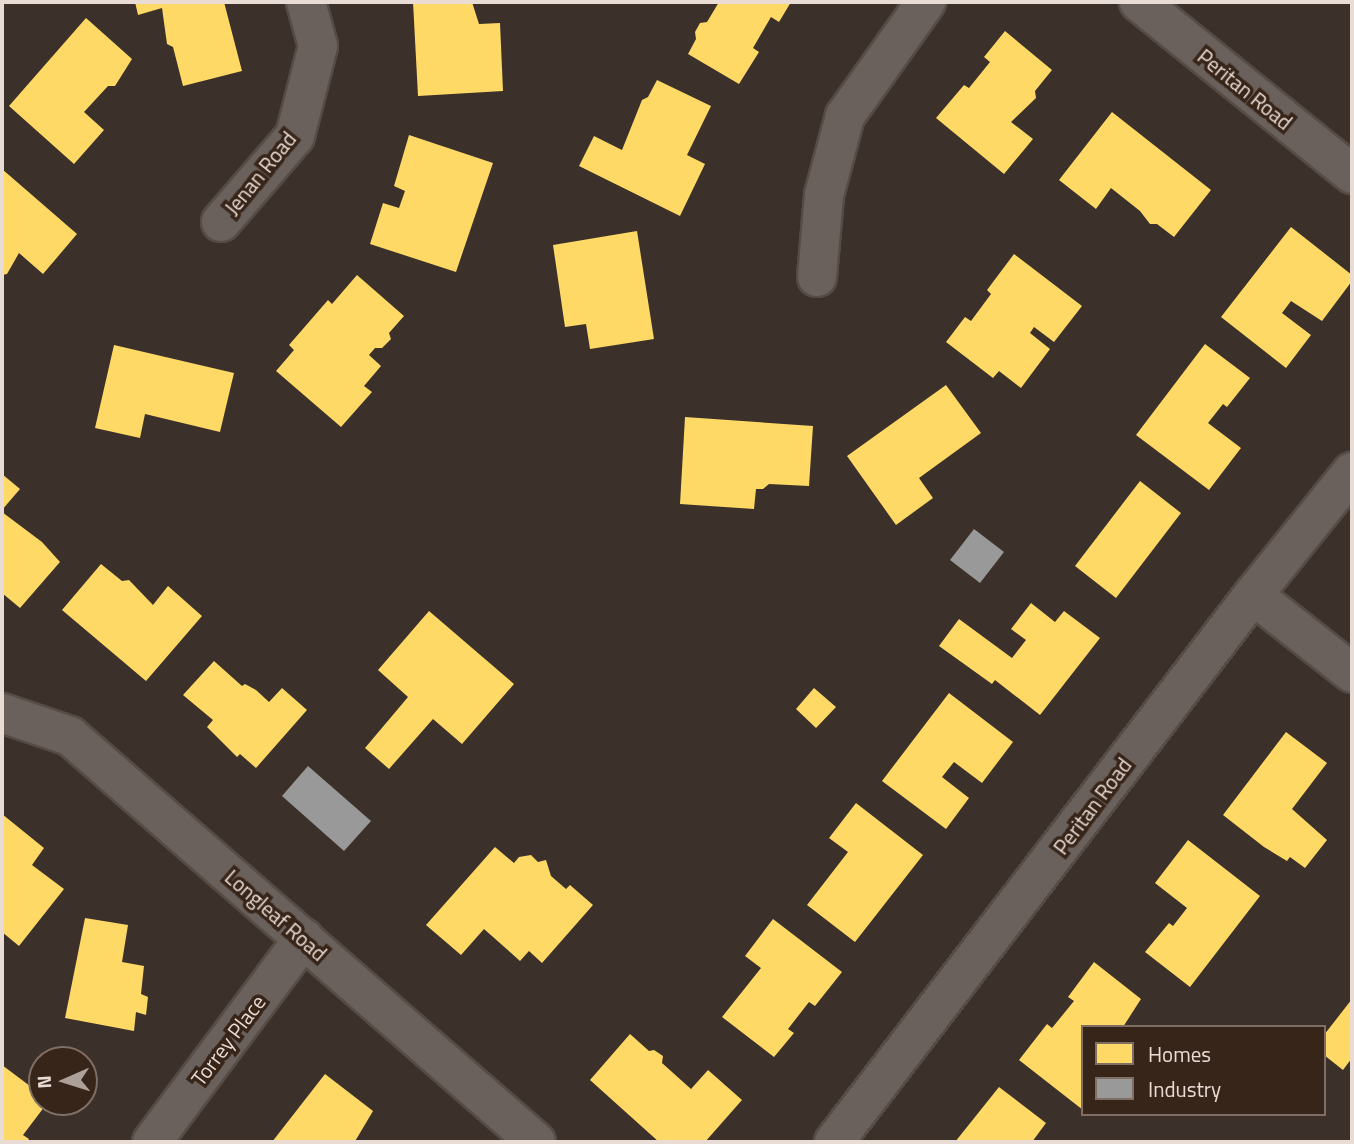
<!DOCTYPE html>
<style>
body{margin:0}
#map{position:relative;width:1354px;height:1144px;overflow:hidden;background:#3b302a;font-family:"Titillium Web",sans-serif}
div>[style]{position:absolute}
.homes>*{inset:0;background:#ffd966}
.industry>*{inset:0;background:#999}
.roads{filter:drop-shadow(2px 0 #564c46) drop-shadow(-2px 0 #564c46) drop-shadow(0 2px #564c46) drop-shadow(0 -2px #564c46)}
.minor>*{height:38px;margin:-19px;padding:0 19px;transform-origin:19px;border-radius:19px;background:#6b615c}
span{translate:-50% -50%;white-space:nowrap;text-align:center;line-height:1.15;-webkit-text-stroke:7px #372519;paint-order:stroke}
.street-label{font-size:21px;color:#e9dcd5}
.frame{position:absolute;inset:0;border:4px solid #e9dcd5;pointer-events:none}
.legend{position:absolute;left:1081px;top:1025px;width:245px;height:91px;box-sizing:border-box;background:#372519;border:2px solid #7e6e64;margin:0;padding:9px 12px;list-style:none;font-size:21px;color:#e9dcd5}
.legend li{display:flex;align-items:center;gap:14px;height:35px}
.legend b{width:35px;border:2px solid #7e6e64}
.north{position:absolute;left:28px;top:1046px;width:70px;height:70px;box-sizing:border-box;background:#372519;border:2px solid #7e6e64;border-radius:50%;rotate:267deg;font-size:19px;font-weight:700;line-height:28px;text-align:center;color:#e9dcd5}
.north::after{content:'';display:block;margin:auto;width:24px;height:32px;background:#aca099;clip-path:polygon(50% 0,100% 100%,50% 72%,0 100%)}
</style>
<div id="map">
<div class="homes">
<div style="clip-path:polygon(135px 2px,224px 2px,242px 71px,183px 86px,173px 47px,167px 44px,162px 8px,138px 15px)"></div>
<div style="clip-path:polygon(413px 2px,472px 2px,479px 24px,500px 23px,503px 91px,418px 96px)"></div>
<div style="clip-path:polygon(719px 2px,791px 2px,779px 22px,771px 17px,753px 48px,759px 52px,739px 84px,688px 54px,696px 39px,695px 32px,700px 23px,707px 22px)"></div>
<div style="clip-path:polygon(86px 18px,132px 59px,115px 86px,108px 86px,84px 112px,104px 130px,74px 164px,9px 106px)"></div>
<div style="clip-path:polygon(1005px 31px,1052px 70px,1035px 91px,1036px 98px,1011px 122px,1033px 139px,1004px 174px,936px 118px,964px 85px,969px 88px,990px 62px,984px 57px)"></div>
<div style="clip-path:polygon(657px 80px,711px 106px,687px 155px,705px 164px,680px 216px,579px 166px,594px 136px,622px 150px,642px 100px,648px 97px)"></div>
<div style="clip-path:polygon(1112px 112px,1211px 190px,1174px 237px,1157px 224px,1150px 224px,1140px 211px,1111px 188px,1096px 209px,1059px 180px)"></div>
<div style="clip-path:polygon(409px 135px,493px 163px,456px 272px,370px 244px,383px 203px,399px 208px,405px 191px,394px 186px)"></div>
<div style="clip-path:polygon(2px 169px,77px 234px,43px 274px,19px 253px,7px 274px,2px 275px)"></div>
<div style="clip-path:polygon(1291px 227px,1352px 275px,1352px 281px,1322px 321px,1291px 301px,1282px 313px,1311px 335px,1286px 368px,1221px 317px)"></div>
<div style="clip-path:polygon(637px 231px,654px 339px,590px 349px,586px 324px,565px 327px,553px 245px)"></div>
<div style="clip-path:polygon(1014px 254px,1082px 306px,1054px 342px,1034px 327px,1030px 333px,1050px 349px,1021px 388px,999px 371px,993px 378px,946px 342px,965px 317px,971px 321px,991px 294px,987px 290px)"></div>
<div style="clip-path:polygon(357px 275px,404px 316px,389px 333px,391px 339px,382px 348px,375px 348px,369px 355px,381px 366px,364px 386px,372px 392px,341px 427px,276px 371px,294px 350px,289px 345px,328px 300px,332px 304px)"></div>
<div style="clip-path:polygon(1205px 344px,1250px 378px,1227px 407px,1223px 404px,1208px 423px,1241px 448px,1209px 490px,1136px 435px)"></div>
<div style="clip-path:polygon(114px 345px,234px 373px,220px 432px,145px 414px,140px 438px,95px 428px)"></div>
<div style="clip-path:polygon(946px 385px,981px 433px,919px 478px,933px 498px,896px 525px,847px 456px)"></div>
<div style="clip-path:polygon(685px 417px,813px 426px,809px 486px,769px 484px,763px 489px,756px 489px,754px 509px,680px 504px)"></div>
<div style="clip-path:polygon(2px 474px,20px 489px,2px 510px)"></div>
<div style="clip-path:polygon(1140px 481px,1181px 513px,1116px 598px,1075px 566px)"></div>
<div style="clip-path:polygon(2px 512px,42px 542px,60px 562px,20px 608px,2px 593px)"></div>
<div style="clip-path:polygon(101px 564px,122px 581px,129px 580px,153px 605px,168px 586px,202px 616px,146px 681px,62px 610px)"></div>
<div style="clip-path:polygon(1031px 603px,1055px 622px,1064px 611px,1100px 638px,1040px 715px,995px 680px,992px 684px,939px 646px,959px 619px,1012px 658px,1026px 640px,1011px 629px)"></div>
<div style="clip-path:polygon(429px 611px,514px 684px,462px 744px,433px 719px,389px 769px,365px 748px,408px 697px,378px 670px)"></div>
<div style="clip-path:polygon(214px 661px,242px 686px,245px 684px,256px 690px,269px 702px,282px 688px,307px 710px,256px 768px,240px 754px,237px 757px,207px 727px,213px 720px,183px 695px)"></div>
<div style="clip-path:polygon(814px 688px,836px 707px,816px 728px,796px 709px)"></div>
<div style="clip-path:polygon(949px 693px,1013px 742px,982px 783px,954px 762px,942px 777px,969px 798px,946px 829px,882px 781px)"></div>
<div style="clip-path:polygon(1286px 732px,1327px 763px,1292px 809px,1327px 840px,1305px 868px,1290px 857px,1287px 861px,1264px 847px,1223px 815px)"></div>
<div style="clip-path:polygon(856px 803px,923px 855px,855px 942px,807px 905px,848px 852px,829px 838px)"></div>
<div style="clip-path:polygon(2px 814px,44px 848px,32px 865px,64px 889px,19px 946px,2px 932px)"></div>
<div style="clip-path:polygon(1188px 840px,1260px 896px,1190px 987px,1145px 952px,1169px 923px,1173px 926px,1187px 908px,1155px 883px)"></div>
<div style="clip-path:polygon(495px 847px,514px 863px,519px 857px,531px 855px,538px 862px,546px 860px,551px 876px,566px 889px,570px 885px,593px 905px,542px 963px,529px 951px,520px 961px,484px 929px,461px 955px,426px 925px)"></div>
<div style="clip-path:polygon(85px 918px,128px 925px,122px 962px,144px 966px,141px 994px,148px 997px,146px 1015px,136px 1012px,134px 1031px,65px 1018px)"></div>
<div style="clip-path:polygon(773px 919px,842px 972px,815px 1006px,809px 1002px,788px 1029px,794px 1033px,774px 1057px,722px 1017px,761px 968px,745px 956px)"></div>
<div style="clip-path:polygon(1094px 962px,1141px 999px,1123px 1027px,1083px 1027px,1083px 1110px,1019px 1060px,1047px 1024px,1052px 1028px,1074px 1001px,1068px 997px)"></div>
<div style="clip-path:polygon(1352px 999px,1352px 1058px,1343px 1070px,1324px 1055px,1324px 1035px)"></div>
<div style="clip-path:polygon(630px 1034px,649px 1051px,654px 1050px,663px 1056px,662px 1063px,691px 1089px,708px 1070px,742px 1100px,705px 1142px,659px 1142px,590px 1080px)"></div>
<div style="clip-path:polygon(2px 1065px,42px 1095px,42px 1102px,48px 1102px,23px 1135px,29px 1139px,27px 1142px,2px 1142px)"></div>
<div style="clip-path:polygon(325px 1074px,373px 1111px,357px 1138px,354px 1142px,272px 1142px)"></div>
<div style="clip-path:polygon(999px 1087px,1046px 1123px,1032px 1142px,955px 1142px)"></div>
</div>
<div class="industry">
<div style="clip-path:polygon(974px 529px,1004px 552px,980px 583px,950px 560px)"></div>
<div style="clip-path:polygon(308px 766px,371px 821px,344px 851px,282px 796px)"></div>
</div>
<div class="roads">
<div class="minor">
<div style="left:1139px;top:2px;width:274px;rotate:38.9deg"></div>
<div style="left:221px;top:222px;width:113px;rotate:-49.3deg"></div>
<div style="left:295px;top:136px;width:93px;rotate:-75.7deg"></div>
<div style="left:318px;top:46px;width:46px;rotate:-105.3deg"></div>
<div style="left:817px;top:277px;width:82px;rotate:-85.1deg"></div>
<div style="left:824px;top:195px;width:82px;rotate:-75.1deg"></div>
<div style="left:845px;top:116px;width:140px;rotate:-54.6deg"></div>
<div style="left:1253px;top:595px;width:126px;rotate:38.2deg"></div>
<div style="left:2px;top:713px;width:72px;rotate:18.7deg"></div>
<div style="left:70px;top:736px;width:618px;rotate:41.06deg"></div>
<div style="left:152px;top:1142px;width:254px;rotate:-53.3deg"></div>
<div style="left:834px;top:1142px;width:689px;rotate:-52.55deg"></div>
<div style="left:1253px;top:595px;width:158px;rotate:-51.2deg"></div>
</div>
</div>
<div class="street-label">
<span style="left:1245px;top:89px;rotate:39deg">Peritan Road</span>
<span style="left:260px;top:173px;rotate:-51deg">Jenan Road</span>
<span style="left:1092px;top:806px;rotate:-53deg">Peritan Road</span>
<span style="left:276px;top:915px;rotate:41deg">Longleaf Road</span>
<span style="left:228px;top:1040px;rotate:-53deg">Torrey Place</span>
</div>
<div class="frame"></div>
<ul class="legend">
<li><b style="height:19px;background:#ffd966"></b>Homes</li>
<li><b style="height:19px;background:#999"></b>Industry</li>
</ul>
<div class="north">N</div>
</div>
